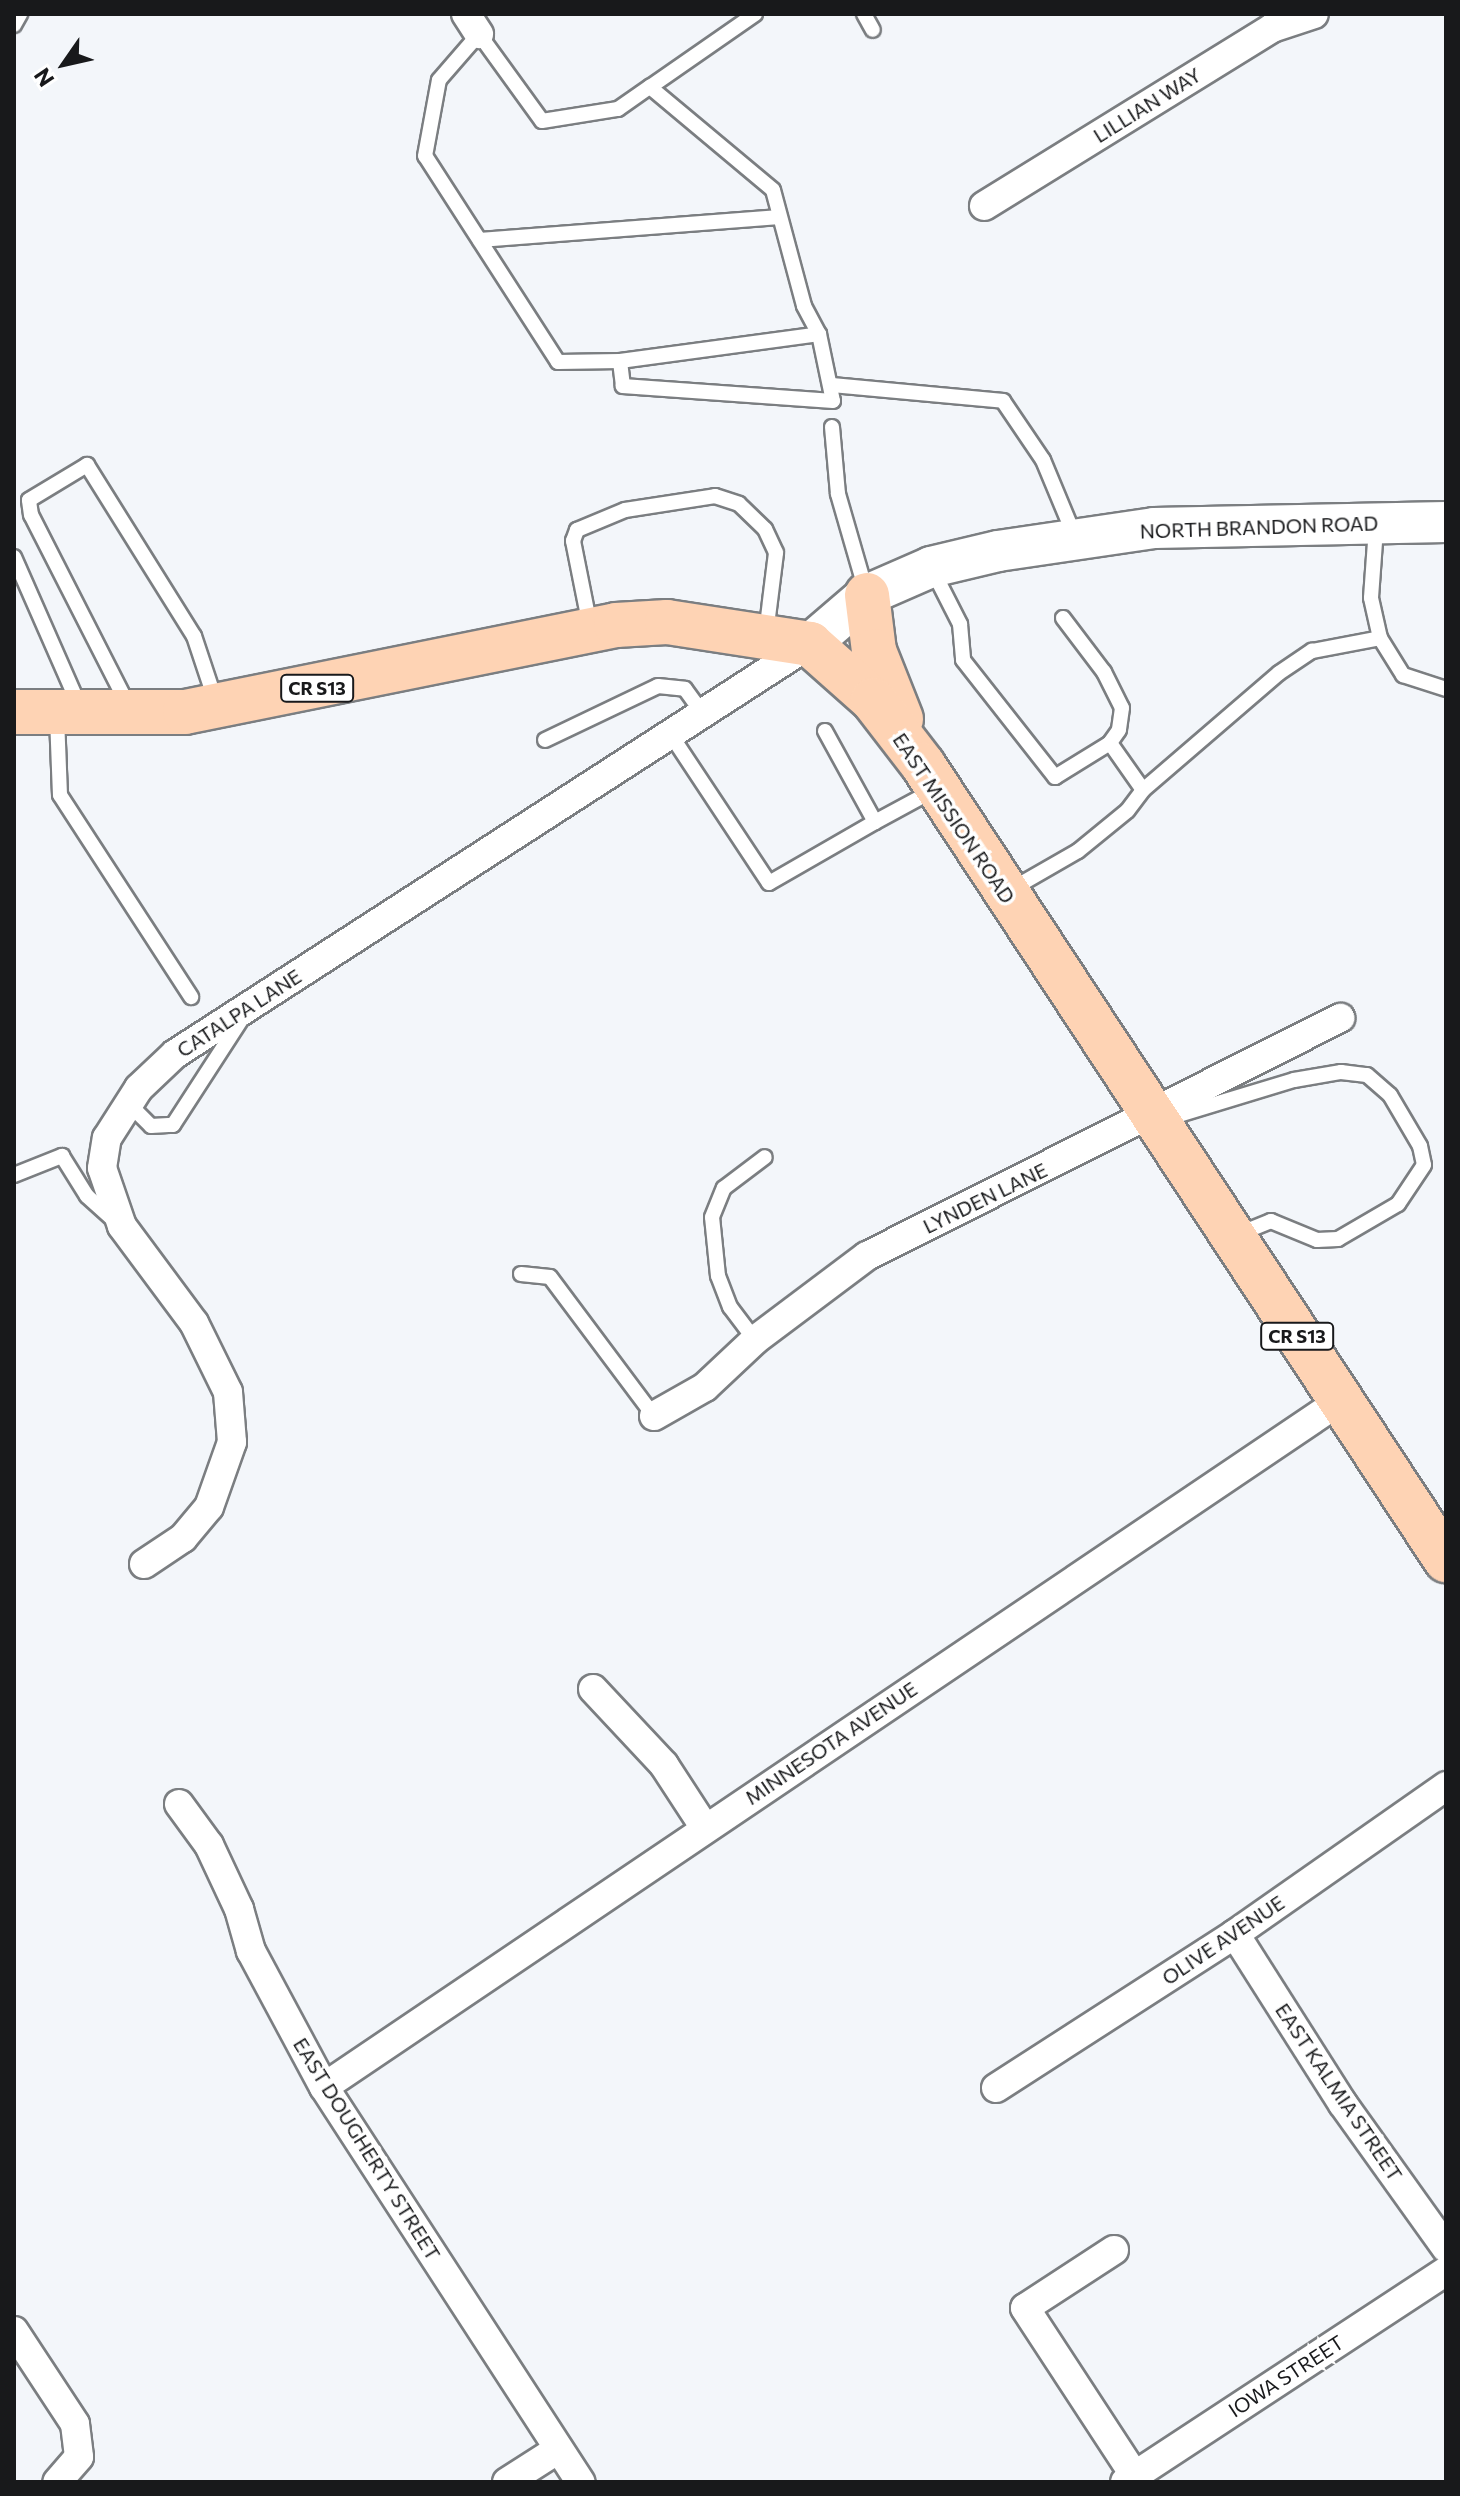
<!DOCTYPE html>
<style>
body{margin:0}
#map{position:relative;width:1460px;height:2496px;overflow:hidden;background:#f3f6fa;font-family:Commissioner,sans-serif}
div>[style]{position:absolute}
.roads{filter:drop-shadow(2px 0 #7b7e81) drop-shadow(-2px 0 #7b7e81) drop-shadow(0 2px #7b7e81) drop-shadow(0 -2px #7b7e81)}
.lane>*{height:14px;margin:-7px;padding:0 7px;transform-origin:7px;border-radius:7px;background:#fff}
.street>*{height:28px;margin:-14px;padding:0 14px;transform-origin:14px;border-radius:14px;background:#fff}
.secondary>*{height:40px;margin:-20px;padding:0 20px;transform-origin:20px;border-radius:20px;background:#fff}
.primary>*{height:44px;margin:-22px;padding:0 22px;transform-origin:22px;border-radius:22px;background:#fed3b4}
span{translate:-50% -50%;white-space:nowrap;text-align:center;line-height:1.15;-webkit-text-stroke:7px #fff;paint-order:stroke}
.shield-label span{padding:2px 6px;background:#fff;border:2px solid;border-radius:6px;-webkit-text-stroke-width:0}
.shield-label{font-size:18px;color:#18191b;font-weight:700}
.street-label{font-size:20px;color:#18191b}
.frame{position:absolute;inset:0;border:16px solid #18191b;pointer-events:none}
.north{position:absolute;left:24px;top:24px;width:80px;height:80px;-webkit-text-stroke:6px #fff;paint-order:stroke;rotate:236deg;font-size:22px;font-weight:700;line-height:32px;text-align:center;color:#18191b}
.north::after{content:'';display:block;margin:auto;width:28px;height:36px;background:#18191b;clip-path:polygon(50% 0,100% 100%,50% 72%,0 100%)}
</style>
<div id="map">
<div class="roads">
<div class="lane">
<div style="left:864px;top:14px;width:18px;rotate:61deg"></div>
<div style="left:14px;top:25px;width:13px;rotate:-61deg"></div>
<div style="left:479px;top:34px;width:107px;rotate:54.1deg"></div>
<div style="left:542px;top:121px;width:77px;rotate:-9deg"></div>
<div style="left:618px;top:109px;width:39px;rotate:-35deg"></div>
<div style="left:650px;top:87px;width:160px;rotate:39.9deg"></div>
<div style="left:773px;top:190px;width:120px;rotate:75deg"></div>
<div style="left:804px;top:306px;width:32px;rotate:62deg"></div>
<div style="left:819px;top:334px;width:68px;rotate:78.2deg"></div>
<div style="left:833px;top:401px;width:211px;rotate:-175.9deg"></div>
<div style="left:623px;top:386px;width:25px;rotate:-97deg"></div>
<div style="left:620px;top:361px;width:62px;rotate:179.1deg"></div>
<div style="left:558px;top:362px;width:245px;rotate:-122.8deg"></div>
<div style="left:425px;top:156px;width:77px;rotate:-79.6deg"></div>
<div style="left:439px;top:80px;width:61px;rotate:-49deg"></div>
<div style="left:650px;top:87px;width:128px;rotate:-34.8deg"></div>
<div style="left:480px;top:240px;width:300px;rotate:-4.4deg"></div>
<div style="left:620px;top:361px;width:201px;rotate:-7.7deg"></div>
<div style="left:832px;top:385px;width:172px;rotate:5.3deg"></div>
<div style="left:1003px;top:401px;width:71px;rotate:55.9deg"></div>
<div style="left:1043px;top:460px;width:83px;rotate:67.4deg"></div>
<div style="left:832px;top:427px;width:67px;rotate:84.9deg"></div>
<div style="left:838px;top:494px;width:101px;rotate:73.9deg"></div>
<div style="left:1376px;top:528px;width:70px;rotate:94.1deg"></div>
<div style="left:1371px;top:598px;width:41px;rotate:77.3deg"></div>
<div style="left:1380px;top:638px;width:44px;rotate:58.1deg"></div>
<div style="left:1403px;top:675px;width:45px;rotate:18deg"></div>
<div style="left:14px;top:557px;width:164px;rotate:66.3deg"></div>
<div style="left:932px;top:569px;width:62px;rotate:63deg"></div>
<div style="left:960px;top:624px;width:36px;rotate:85deg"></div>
<div style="left:963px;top:660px;width:149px;rotate:51.8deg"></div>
<div style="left:1055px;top:777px;width:65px;rotate:-31.7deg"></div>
<div style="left:1110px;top:743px;width:57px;rotate:54.9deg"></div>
<div style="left:1143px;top:790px;width:26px;rotate:127deg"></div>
<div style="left:1127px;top:811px;width:63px;rotate:140.8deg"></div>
<div style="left:1078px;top:851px;width:76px;rotate:150.1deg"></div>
<div style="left:1063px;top:618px;width:68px;rotate:52.8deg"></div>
<div style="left:1104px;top:672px;width:40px;rotate:63.4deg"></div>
<div style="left:1122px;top:708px;width:22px;rotate:98deg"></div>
<div style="left:1119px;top:730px;width:16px;rotate:125deg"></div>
<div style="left:590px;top:626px;width:87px;rotate:-101.3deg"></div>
<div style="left:573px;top:541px;width:12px;rotate:-70deg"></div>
<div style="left:577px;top:530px;width:52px;rotate:-22.6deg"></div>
<div style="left:625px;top:510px;width:91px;rotate:-8.8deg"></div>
<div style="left:715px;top:496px;width:25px;rotate:18deg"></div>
<div style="left:739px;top:504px;width:36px;rotate:44deg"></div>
<div style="left:765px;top:529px;width:26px;rotate:65deg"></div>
<div style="left:776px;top:553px;width:81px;rotate:97.1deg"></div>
<div style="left:128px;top:705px;width:213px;rotate:-117deg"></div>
<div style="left:31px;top:515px;width:15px;rotate:-98deg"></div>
<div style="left:29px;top:500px;width:68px;rotate:-31.1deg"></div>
<div style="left:87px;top:465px;width:202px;rotate:58deg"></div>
<div style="left:194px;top:636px;width:70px;rotate:71.6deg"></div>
<div style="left:57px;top:717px;width:78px;rotate:87.8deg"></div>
<div style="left:60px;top:795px;width:241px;rotate:57deg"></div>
<div style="left:825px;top:731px;width:104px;rotate:61.2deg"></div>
<div style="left:875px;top:822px;width:67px;rotate:-28.5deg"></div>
<div style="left:669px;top:732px;width:181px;rotate:56.5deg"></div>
<div style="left:769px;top:883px;width:122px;rotate:-29.9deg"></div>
<div style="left:545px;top:740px;width:125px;rotate:-25.5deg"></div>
<div style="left:658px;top:686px;width:27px;rotate:6deg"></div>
<div style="left:685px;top:689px;width:27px;rotate:54deg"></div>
<div style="left:1143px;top:790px;width:179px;rotate:-40.7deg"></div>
<div style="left:1279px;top:673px;width:40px;rotate:-34deg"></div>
<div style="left:1312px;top:651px;width:69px;rotate:-10.8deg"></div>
<div style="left:129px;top:1104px;width:31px;rotate:45deg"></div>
<div style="left:151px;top:1126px;width:22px;rotate:-3deg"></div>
<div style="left:173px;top:1125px;width:129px;rotate:-57.1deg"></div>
<div style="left:1172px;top:1117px;width:127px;rotate:-16.9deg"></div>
<div style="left:1294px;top:1080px;width:48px;rotate:-9.7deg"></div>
<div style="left:1341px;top:1072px;width:26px;rotate:7deg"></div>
<div style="left:1367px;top:1075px;width:30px;rotate:41deg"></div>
<div style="left:1390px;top:1095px;width:59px;rotate:59.5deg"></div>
<div style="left:1420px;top:1146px;width:19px;rotate:78deg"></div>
<div style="left:1424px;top:1165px;width:47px;rotate:123.7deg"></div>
<div style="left:1398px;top:1204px;width:69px;rotate:149.7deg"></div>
<div style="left:1338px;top:1239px;width:21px;rotate:177deg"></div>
<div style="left:1317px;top:1240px;width:50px;rotate:-157.6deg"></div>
<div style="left:1271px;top:1221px;width:38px;rotate:158deg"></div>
<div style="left:14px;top:1175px;width:52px;rotate:-21.6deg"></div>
<div style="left:62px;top:1156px;width:47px;rotate:58deg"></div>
<div style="left:87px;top:1196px;width:42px;rotate:42.1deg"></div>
<div style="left:521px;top:1274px;width:29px;rotate:6deg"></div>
<div style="left:550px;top:1277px;width:174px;rotate:53.2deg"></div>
<div style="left:755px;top:1340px;width:41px;rotate:-127.1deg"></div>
<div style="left:730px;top:1307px;width:33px;rotate:-111deg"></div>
<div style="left:718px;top:1276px;width:59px;rotate:-95.8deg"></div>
<div style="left:712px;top:1217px;width:31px;rotate:-68deg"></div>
<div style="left:724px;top:1188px;width:51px;rotate:-37.1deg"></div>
</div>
<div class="street">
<div style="left:466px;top:14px;width:24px;rotate:57deg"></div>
<div style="left:984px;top:206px;width:339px;rotate:-31.7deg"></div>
<div style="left:1272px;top:28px;width:44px;rotate:-18.4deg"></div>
<div style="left:654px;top:1416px;width:59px;rotate:-29.6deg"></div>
<div style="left:705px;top:1387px;width:69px;rotate:-43.2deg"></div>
<div style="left:755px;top:1340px;width:140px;rotate:-36.9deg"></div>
<div style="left:867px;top:1256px;width:530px;rotate:-26.71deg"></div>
<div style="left:144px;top:1564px;width:47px;rotate:-33.7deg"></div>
<div style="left:183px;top:1538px;width:40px;rotate:-50deg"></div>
<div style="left:209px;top:1507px;width:69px;rotate:-70.5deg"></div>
<div style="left:232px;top:1442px;width:50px;rotate:-94.6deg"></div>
<div style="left:228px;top:1392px;width:77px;rotate:-116.2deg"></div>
<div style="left:194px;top:1323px;width:121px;rotate:-126.6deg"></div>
<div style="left:122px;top:1226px;width:61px;rotate:-109deg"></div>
<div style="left:102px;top:1168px;width:30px;rotate:-81deg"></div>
<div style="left:107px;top:1138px;width:59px;rotate:-57.4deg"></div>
<div style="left:139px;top:1088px;width:50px;rotate:-43.4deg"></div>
<div style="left:175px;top:1054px;width:756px;rotate:-32.85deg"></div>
<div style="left:593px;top:1689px;width:104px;rotate:46.9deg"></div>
<div style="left:664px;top:1765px;width:75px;rotate:56.9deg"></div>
<div style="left:179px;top:1804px;width:51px;rotate:53.8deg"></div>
<div style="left:209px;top:1845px;width:71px;rotate:64.9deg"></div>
<div style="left:239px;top:1909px;width:44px;rotate:74.1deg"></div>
<div style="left:251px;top:1951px;width:154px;rotate:61.8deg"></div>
<div style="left:324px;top:2087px;width:471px;rotate:57deg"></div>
<div style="left:1235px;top:1934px;width:201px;rotate:57.6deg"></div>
<div style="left:1343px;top:2104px;width:177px;rotate:54.4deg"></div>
<div style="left:324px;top:2087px;width:1226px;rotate:-34.03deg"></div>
<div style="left:996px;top:2088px;width:284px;rotate:-32.8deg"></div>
<div style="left:1235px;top:1934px;width:258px;rotate:-35deg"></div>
<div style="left:1114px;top:2250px;width:106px;rotate:146.9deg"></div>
<div style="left:1025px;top:2308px;width:208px;rotate:56.8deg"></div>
<div style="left:14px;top:2331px;width:111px;rotate:56.7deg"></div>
<div style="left:75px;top:2424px;width:33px;rotate:83deg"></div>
<div style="left:79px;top:2457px;width:33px;rotate:131deg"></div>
<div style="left:507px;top:2482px;width:59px;rotate:-32.6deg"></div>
<div style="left:1125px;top:2482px;width:384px;rotate:-33.3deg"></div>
</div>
<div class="secondary">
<div style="left:810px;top:644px;width:75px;rotate:-40.7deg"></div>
<div style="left:867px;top:595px;width:70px;rotate:-23.6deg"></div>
<div style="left:931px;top:567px;width:69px;rotate:-13.4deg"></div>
<div style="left:998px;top:551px;width:158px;rotate:-8.4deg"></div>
<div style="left:1154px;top:528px;width:292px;rotate:-1.2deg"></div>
</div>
<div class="primary">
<div style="left:867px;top:595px;width:56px;rotate:82.9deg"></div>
<div style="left:874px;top:651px;width:73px;rotate:68.3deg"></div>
<div style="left:14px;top:712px;width:171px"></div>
<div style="left:185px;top:712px;width:440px;rotate:-11.4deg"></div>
<div style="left:616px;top:625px;width:51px;rotate:-3.4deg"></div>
<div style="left:667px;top:622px;width:145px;rotate:8.7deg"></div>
<div style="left:810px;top:644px;width:84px;rotate:41.6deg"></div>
<div style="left:873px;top:700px;width:82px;rotate:52.4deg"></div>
<div style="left:923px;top:765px;width:952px;rotate:56.66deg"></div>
</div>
</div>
<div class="shield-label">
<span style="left:317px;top:688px">CR S13</span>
<span style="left:1297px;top:1336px">CR S13</span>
</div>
<div class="street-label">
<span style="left:1147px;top:105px;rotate:-32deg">LILLIAN WAY</span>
<span style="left:1259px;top:527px;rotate:-2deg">NORTH BRANDON ROAD</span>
<span style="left:954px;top:818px;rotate:56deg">EAST MISSION ROAD</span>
<span style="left:239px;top:1013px;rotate:-33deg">CATALPA LANE</span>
<span style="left:985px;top:1198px;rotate:-26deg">LYNDEN LANE</span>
<span style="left:831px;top:1743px;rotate:-34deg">MINNESOTA AVENUE</span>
<span style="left:1223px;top:1940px;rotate:-34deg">OLIVE AVENUE</span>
<span style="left:1339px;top:2092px;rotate:56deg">EAST KALMIA STREET</span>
<span style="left:367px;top:2149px;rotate:58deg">EAST DOUGHERTY STREET</span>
<span style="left:1286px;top:2376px;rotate:-33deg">IOWA STREET</span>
</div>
<div class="frame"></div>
<div class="north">N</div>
</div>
